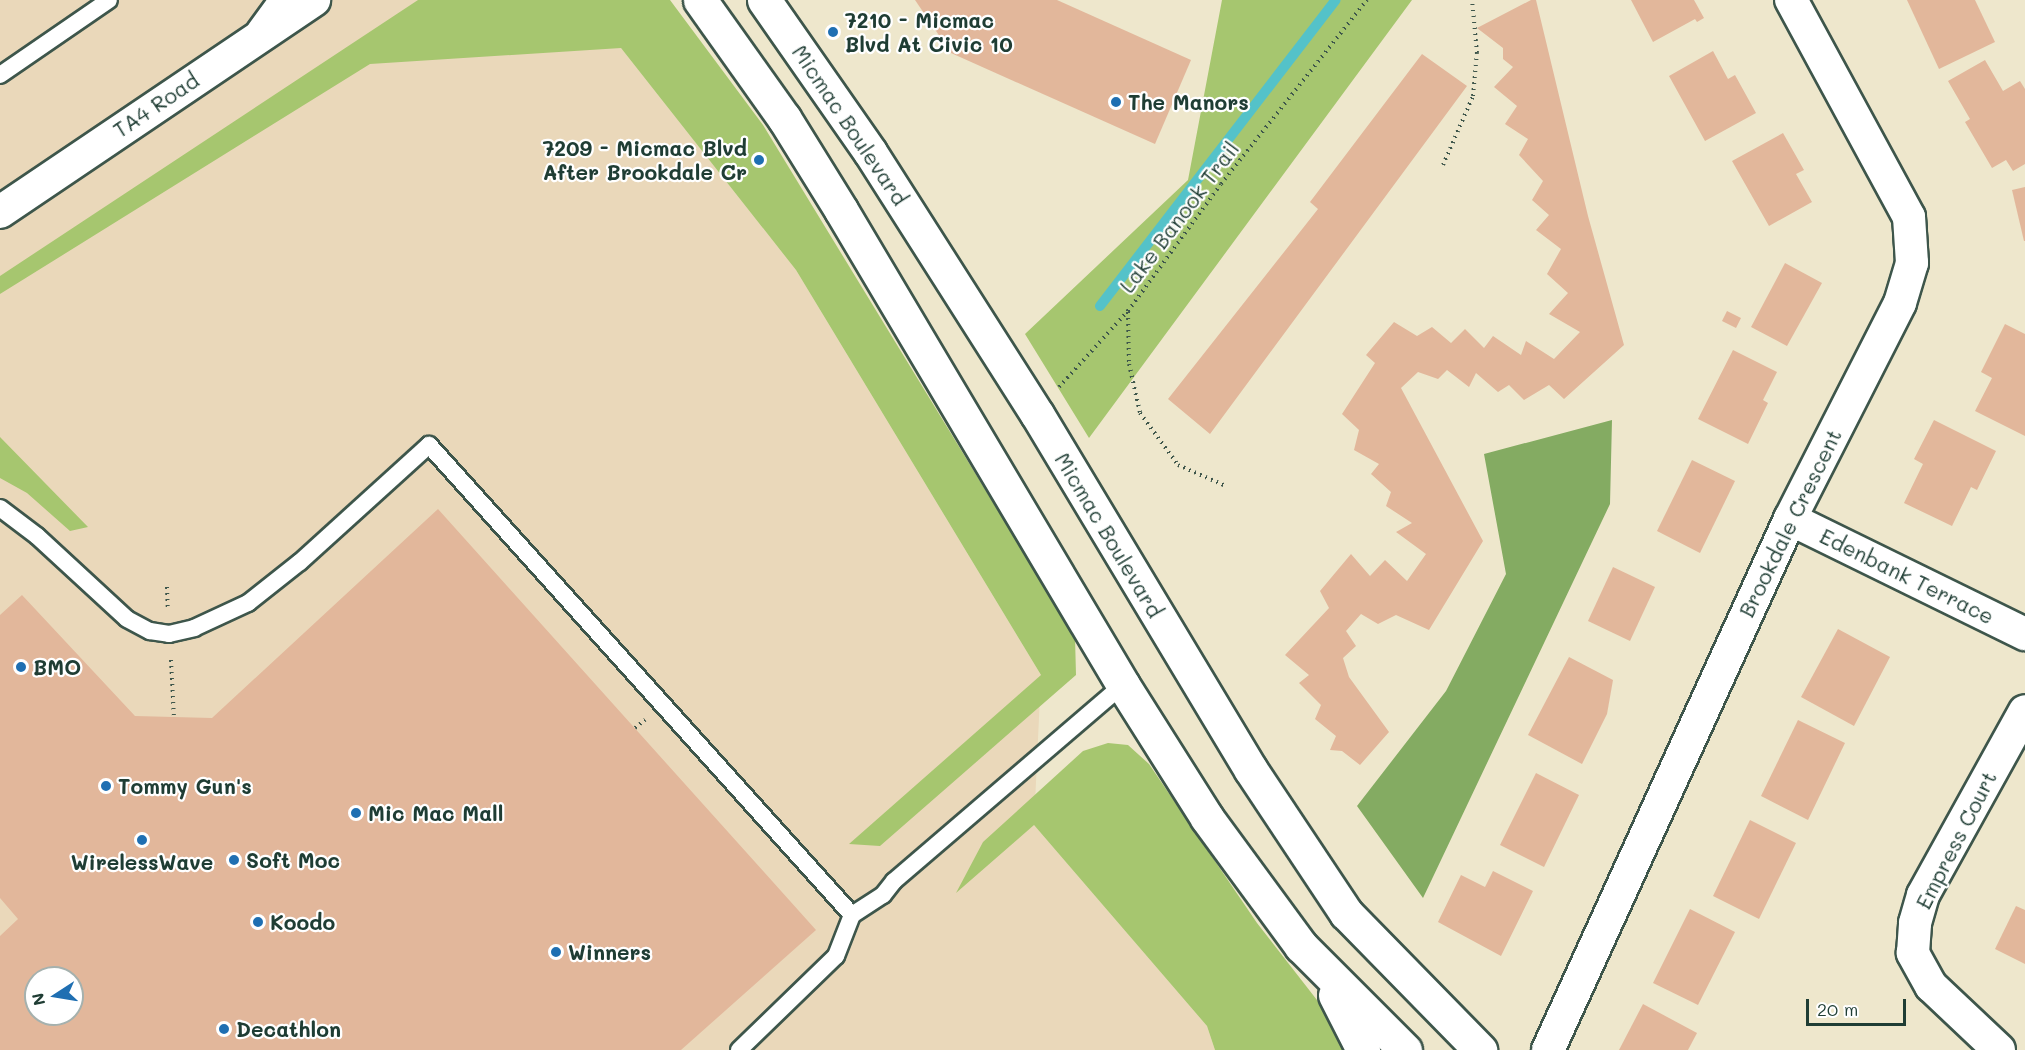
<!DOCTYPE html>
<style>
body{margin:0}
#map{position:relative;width:2025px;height:1050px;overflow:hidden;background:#eee7cc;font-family:Mali,sans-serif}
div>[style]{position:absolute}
.built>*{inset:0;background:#ead8ba}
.green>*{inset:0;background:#a6c66f}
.forest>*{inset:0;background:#84ab62}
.stream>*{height:10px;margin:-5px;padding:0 5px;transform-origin:5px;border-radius:5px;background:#54c2c9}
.building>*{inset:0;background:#e2b79b}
.path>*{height:4px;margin-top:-2px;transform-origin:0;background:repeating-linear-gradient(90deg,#3e564b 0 1.5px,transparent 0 6px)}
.roads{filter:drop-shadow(2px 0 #3e564b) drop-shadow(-2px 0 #3e564b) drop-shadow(0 2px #3e564b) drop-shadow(0 -2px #3e564b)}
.service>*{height:16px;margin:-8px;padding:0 8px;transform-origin:8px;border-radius:8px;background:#fff}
.minor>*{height:32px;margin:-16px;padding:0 16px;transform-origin:16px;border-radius:16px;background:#fff}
.tertiary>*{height:33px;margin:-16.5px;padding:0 16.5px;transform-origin:16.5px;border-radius:16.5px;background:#fff}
.dots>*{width:16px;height:16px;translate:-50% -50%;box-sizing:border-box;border:3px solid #fff;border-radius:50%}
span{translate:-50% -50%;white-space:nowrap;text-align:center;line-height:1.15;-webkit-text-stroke:4.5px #fff;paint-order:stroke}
.poi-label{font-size:21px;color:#1f3d34;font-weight:700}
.left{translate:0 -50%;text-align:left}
.right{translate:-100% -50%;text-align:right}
.street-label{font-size:21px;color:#1f3d34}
.north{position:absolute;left:24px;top:966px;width:60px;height:60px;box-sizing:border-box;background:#fff;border:2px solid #a5b1ae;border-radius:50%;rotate:258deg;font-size:16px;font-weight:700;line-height:24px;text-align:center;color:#1f3d34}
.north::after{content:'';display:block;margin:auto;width:21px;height:27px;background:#1f6fb2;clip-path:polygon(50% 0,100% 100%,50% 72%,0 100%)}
.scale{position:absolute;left:1806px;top:999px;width:100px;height:27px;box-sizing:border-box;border:3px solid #1f3d34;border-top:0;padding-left:8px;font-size:18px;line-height:21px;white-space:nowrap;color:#1f3d34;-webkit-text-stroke:4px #fff;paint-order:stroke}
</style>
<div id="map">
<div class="built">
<div style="clip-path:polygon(evenodd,0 0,568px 0,621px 48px,796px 270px,1041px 675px,1034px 825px,1207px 1026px,1215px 1050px,0 1050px,0 0,36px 978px,72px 978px,72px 1014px,36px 1014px,36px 978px)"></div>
</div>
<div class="green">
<div style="clip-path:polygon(418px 0,670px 0,763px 125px,1075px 637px,1076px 675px,880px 846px,849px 844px,1041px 675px,796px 270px,621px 48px,370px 64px,0 294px,0 276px)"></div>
<div style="clip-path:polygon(1222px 0,1412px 0,1089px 438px,1025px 334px,1188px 180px)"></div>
<div style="clip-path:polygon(0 437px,88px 527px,70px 531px,27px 493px,0 478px)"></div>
<div style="clip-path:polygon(1108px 743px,1128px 745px,1149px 764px,1257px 923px,1338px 1027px,1345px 1050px,1215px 1050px,1207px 1026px,1034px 825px,956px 893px,983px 842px,1083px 751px)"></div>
</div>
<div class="forest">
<div style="clip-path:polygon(1612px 420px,1610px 504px,1423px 898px,1357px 806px,1446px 691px,1506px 574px,1484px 454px)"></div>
</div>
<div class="stream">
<div style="left:1100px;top:306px;width:386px;rotate:-52.4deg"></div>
</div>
<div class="building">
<div style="clip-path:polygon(915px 0,1057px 0,1191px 60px,1155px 144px,951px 53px)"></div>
<div style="clip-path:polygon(1531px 0,1536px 0,1588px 216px,1624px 345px,1564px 399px,1549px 385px,1524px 400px,1509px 385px,1498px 392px,1476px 373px,1469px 387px,1447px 370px,1438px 379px,1418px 372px,1401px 388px,1483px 541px,1429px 630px,1396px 615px,1378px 624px,1361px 614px,1346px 631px,1356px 646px,1343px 658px,1349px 677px,1389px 732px,1360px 765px,1342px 751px,1330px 750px,1336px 736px,1315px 719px,1321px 705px,1299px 683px,1309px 675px,1285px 655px,1329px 608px,1320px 591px,1351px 554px,1370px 576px,1385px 560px,1407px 581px,1426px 554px,1396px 532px,1412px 523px,1386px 506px,1391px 492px,1371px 474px,1379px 464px,1354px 450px,1359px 430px,1342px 414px,1375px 363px,1366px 355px,1394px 322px,1417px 336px,1432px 327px,1451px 343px,1465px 329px,1484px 348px,1493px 336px,1521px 355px,1526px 341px,1554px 359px,1580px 332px,1549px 314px,1568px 293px,1547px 274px,1561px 249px,1536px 230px,1549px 215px,1532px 200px,1543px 181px,1519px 155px,1528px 139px,1505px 124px,1517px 106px,1494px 87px,1513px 67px,1503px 59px,1503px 48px,1477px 28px)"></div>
<div style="clip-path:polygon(1631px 0,1694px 0,1704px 18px,1697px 22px,1695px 19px,1653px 42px)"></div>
<div style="clip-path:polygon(1907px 0,1975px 0,1995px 42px,1939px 69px)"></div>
<div style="clip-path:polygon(1713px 51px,1728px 79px,1735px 75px,1756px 113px,1705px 141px,1669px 76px)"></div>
<div style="clip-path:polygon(1422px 54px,1467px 86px,1210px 434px,1168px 399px,1318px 209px,1310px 202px)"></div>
<div style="clip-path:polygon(1985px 60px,2003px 91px,2020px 81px,2025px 89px,2025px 164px,2013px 171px,2006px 160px,1992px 168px,1965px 122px,1970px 119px,1948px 81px)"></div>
<div style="clip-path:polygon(1783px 133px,1804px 170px,1796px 174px,1812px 202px,1769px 226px,1732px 161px)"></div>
<div style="clip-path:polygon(2025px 187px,2025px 241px,2024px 241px,2012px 190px)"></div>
<div style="clip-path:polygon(1785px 263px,1822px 283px,1787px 346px,1751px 327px)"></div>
<div style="clip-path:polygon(1727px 311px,1741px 318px,1736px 328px,1722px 321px)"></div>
<div style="clip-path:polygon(2005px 324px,2025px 334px,2025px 436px,1975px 411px,1992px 378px,1981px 372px)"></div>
<div style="clip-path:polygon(1733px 350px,1777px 372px,1763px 400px,1768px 403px,1748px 444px,1698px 419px)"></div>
<div style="clip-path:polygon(1934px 420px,1996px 451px,1977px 490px,1971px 487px,1952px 526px,1904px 503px,1923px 464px,1914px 459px)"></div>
<div style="clip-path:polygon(1692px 460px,1735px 481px,1700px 553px,1657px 531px)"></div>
<div style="clip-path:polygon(evenodd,438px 509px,816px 930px,681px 1050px,0 1050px,0 936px,18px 919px,0 898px,0 615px,22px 595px,135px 716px,212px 718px,438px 509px,36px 978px,72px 978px,72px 1014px,36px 1014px,36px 978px)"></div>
<div style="clip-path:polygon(1613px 567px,1655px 587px,1630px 641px,1588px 621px)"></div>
<div style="clip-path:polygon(1838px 629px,1890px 657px,1854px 726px,1801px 697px)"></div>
<div style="clip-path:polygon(1569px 657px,1613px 680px,1607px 714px,1582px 764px,1528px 735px)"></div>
<div style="clip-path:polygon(1798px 720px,1845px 743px,1808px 820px,1761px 796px)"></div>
<div style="clip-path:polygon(1536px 773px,1579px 795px,1544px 867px,1500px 845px)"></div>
<div style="clip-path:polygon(1750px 820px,1796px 843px,1759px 919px,1713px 896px)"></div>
<div style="clip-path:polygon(1493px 871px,1533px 891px,1501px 956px,1438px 922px,1461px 875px,1485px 887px)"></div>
<div style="clip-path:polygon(2016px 906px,2025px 910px,2025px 964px,1995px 949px)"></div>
<div style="clip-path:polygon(1690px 909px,1735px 932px,1698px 1005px,1653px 983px)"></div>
<div style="clip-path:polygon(1643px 1004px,1697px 1033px,1688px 1050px,1619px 1050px)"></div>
</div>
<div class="path">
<div style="left:1443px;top:165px;width:75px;rotate:-66.5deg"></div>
<div style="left:1473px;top:96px;width:43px;rotate:-84.7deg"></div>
<div style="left:1477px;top:53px;width:53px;rotate:-95.4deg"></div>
<div style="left:1128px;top:312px;width:52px;rotate:88.9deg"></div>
<div style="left:1129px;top:364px;width:50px;rotate:77.3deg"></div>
<div style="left:1140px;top:413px;width:64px;rotate:53.8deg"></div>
<div style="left:1178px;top:465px;width:52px;rotate:23.6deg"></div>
<div style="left:1059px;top:387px;width:103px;rotate:-47.8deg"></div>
<div style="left:1128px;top:311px;width:157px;rotate:-53.8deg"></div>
<div style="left:1221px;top:184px;width:235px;rotate:-51.6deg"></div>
<div style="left:167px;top:587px;width:23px;rotate:88deg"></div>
<div style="left:171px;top:660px;width:57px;rotate:87deg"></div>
<div style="left:635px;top:728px;width:13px;rotate:-39deg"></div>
</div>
<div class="roads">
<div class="service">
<div style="left:0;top:75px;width:132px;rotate:-34.5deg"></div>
<div style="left:0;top:508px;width:46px;rotate:37.1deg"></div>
<div style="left:37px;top:536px;width:122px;rotate:42.7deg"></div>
<div style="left:127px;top:619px;width:26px;rotate:28deg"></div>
<div style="left:150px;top:631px;width:19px;rotate:9deg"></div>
<div style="left:169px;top:634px;width:26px;rotate:-13deg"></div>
<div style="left:194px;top:628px;width:60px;rotate:-24.8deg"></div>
<div style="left:248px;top:603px;width:66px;rotate:-38.3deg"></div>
<div style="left:300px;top:562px;width:174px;rotate:-42.2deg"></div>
<div style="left:429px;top:445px;width:632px;rotate:48.01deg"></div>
<div style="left:739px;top:1050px;width:135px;rotate:-44.1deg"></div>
<div style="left:836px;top:956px;width:44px;rotate:-68.7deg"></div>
<div style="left:852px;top:915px;width:37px;rotate:-33deg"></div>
<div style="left:883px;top:895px;width:18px;rotate:-52deg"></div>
<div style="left:894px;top:881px;width:301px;rotate:-40.6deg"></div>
</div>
<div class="minor">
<div style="left:0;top:212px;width:379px;rotate:-34deg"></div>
<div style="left:1790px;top:519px;width:262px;rotate:26.1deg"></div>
<div style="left:1548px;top:1050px;width:584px;rotate:-65.5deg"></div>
<div style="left:1790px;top:519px;width:242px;rotate:-63deg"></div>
<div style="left:1900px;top:303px;width:42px;rotate:-73.3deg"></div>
<div style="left:1912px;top:263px;width:46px;rotate:-93.7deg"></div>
<div style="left:1909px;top:217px;width:247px;rotate:-118.5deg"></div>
<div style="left:1999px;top:1050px;width:93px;rotate:-136.7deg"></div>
<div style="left:1931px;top:986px;width:38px;rotate:-119deg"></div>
<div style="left:1913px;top:953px;width:30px;rotate:-86deg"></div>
<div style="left:1915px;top:923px;width:29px;rotate:-74deg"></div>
<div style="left:1923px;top:895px;width:210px;rotate:-61deg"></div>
</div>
<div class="tertiary">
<div style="left:700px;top:0;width:145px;rotate:54.6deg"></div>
<div style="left:784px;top:118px;width:108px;rotate:58.2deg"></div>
<div style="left:841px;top:210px;width:552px;rotate:59.3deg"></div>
<div style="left:1123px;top:685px;width:157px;rotate:57.7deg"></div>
<div style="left:1207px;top:818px;width:159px;rotate:53.7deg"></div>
<div style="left:1301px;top:946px;width:147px;rotate:45deg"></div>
<div style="left:764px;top:0;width:185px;rotate:55.1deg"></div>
<div style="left:870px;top:152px;width:311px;rotate:57.5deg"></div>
<div style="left:1037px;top:414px;width:415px;rotate:59deg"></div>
<div style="left:1251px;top:770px;width:172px;rotate:56.4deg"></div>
<div style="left:1346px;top:913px;width:192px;rotate:45.6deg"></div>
<div style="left:262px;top:33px;width:41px;rotate:-54deg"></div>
<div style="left:1335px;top:995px;width:62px;rotate:63deg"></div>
</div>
</div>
<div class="dots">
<div style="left:833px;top:32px;background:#1f6fb2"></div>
<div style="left:1116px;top:102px;background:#1f6fb2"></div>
<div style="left:759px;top:160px;background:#1f6fb2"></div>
<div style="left:21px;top:667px;background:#1f6fb2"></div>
<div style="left:106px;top:786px;background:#1f6fb2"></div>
<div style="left:356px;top:813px;background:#1f6fb2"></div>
<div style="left:142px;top:840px;background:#1f6fb2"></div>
<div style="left:234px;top:860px;background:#1f6fb2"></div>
<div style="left:258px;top:922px;background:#1f6fb2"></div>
<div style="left:556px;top:952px;background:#1f6fb2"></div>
<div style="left:224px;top:1029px;background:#1f6fb2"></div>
</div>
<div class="poi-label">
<span class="left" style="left:845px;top:32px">7210 - Micmac<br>Blvd At Civic 10</span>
<span class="left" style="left:1128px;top:102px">The Manors</span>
<span class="right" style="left:747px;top:160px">7209 - Micmac Blvd<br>After Brookdale Cr</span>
<span class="left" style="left:33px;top:667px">BMO</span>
<span class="left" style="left:118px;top:786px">Tommy Gun's</span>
<span class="left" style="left:368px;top:813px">Mic Mac Mall</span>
<span class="left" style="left:246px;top:860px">Soft Moc</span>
<span style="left:142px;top:862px">WirelessWave</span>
<span class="left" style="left:270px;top:922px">Koodo</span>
<span class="left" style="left:568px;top:952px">Winners</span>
<span class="left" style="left:236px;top:1029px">Decathlon</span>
</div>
<div class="street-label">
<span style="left:156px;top:105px;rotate:-34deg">TA4 Road</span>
<span style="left:850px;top:125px;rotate:56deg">Micmac Boulevard</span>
<span style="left:1179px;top:217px;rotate:-53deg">Lake Banook Trail</span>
<span style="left:1790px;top:523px;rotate:-64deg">Brookdale Crescent</span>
<span style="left:1109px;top:535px;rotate:59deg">Micmac Boulevard</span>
<span style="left:1907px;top:576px;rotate:26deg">Edenbank Terrace</span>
<span style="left:1956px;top:840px;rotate:-63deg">Empress Court</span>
</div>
<div class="north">N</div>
<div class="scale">20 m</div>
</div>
